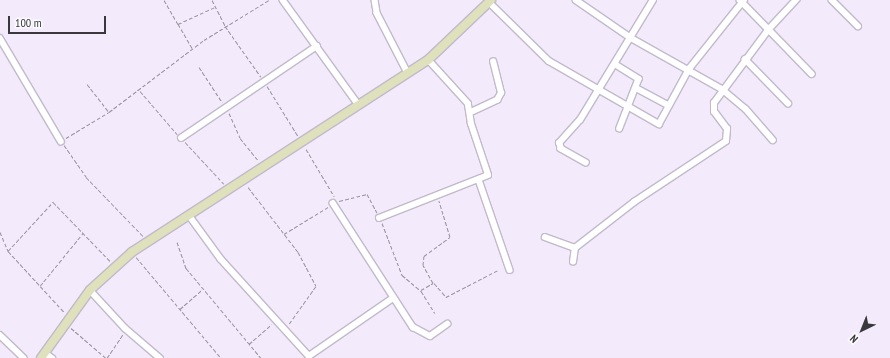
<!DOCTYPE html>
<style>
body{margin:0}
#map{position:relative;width:890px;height:358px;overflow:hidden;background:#f3eafb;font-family:"PT Sans Narrow",sans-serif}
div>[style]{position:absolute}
.path>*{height:1px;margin-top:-0.5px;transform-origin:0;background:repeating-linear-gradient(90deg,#97919c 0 4px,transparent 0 6px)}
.roads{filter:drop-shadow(1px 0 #c2baca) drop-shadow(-1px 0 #c2baca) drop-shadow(0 1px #c2baca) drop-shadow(0 -1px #c2baca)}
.minor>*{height:5.5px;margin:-2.75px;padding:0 2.75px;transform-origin:2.75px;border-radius:2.75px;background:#fff}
.secondary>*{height:8px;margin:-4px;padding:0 4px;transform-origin:4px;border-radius:4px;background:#dee1bb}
span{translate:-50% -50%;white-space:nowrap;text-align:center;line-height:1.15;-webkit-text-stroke:3px #fcfbfe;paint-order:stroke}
.north{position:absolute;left:842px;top:310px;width:40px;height:40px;-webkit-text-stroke:3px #fcfbfe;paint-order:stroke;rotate:223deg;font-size:11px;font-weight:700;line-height:16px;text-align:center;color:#3a373d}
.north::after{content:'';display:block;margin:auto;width:14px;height:18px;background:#3a373d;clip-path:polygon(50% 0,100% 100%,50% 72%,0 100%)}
.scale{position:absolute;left:8px;top:16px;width:98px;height:18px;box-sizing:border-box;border:2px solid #3a373d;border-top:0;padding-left:5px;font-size:12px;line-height:14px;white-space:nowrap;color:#3a373d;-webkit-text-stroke:3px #fcfbfe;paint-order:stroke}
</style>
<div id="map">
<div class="path">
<div style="left:164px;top:0;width:28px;rotate:60deg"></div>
<div style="left:212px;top:0;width:29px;rotate:63deg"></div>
<div style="left:225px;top:26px;width:62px;rotate:54.8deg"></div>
<div style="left:192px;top:48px;width:28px;rotate:-120deg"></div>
<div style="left:178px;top:24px;width:41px;rotate:-24.7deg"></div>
<div style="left:199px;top:67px;width:42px;rotate:56.7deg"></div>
<div style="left:87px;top:84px;width:36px;rotate:52deg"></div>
<div style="left:267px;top:86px;width:59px;rotate:58.2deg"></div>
<div style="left:140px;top:91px;width:57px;rotate:49.3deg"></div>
<div style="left:229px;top:113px;width:27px;rotate:66deg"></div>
<div style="left:240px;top:138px;width:28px;rotate:51deg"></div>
<div style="left:66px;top:138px;width:50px;rotate:-31.2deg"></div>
<div style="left:109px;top:112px;width:119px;rotate:-37.2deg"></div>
<div style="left:204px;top:40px;width:76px;rotate:-31.6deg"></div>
<div style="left:185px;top:142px;width:57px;rotate:47.1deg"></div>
<div style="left:64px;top:145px;width:39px;rotate:55deg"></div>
<div style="left:86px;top:177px;width:82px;rotate:46deg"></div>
<div style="left:306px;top:149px;width:55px;rotate:59.2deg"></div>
<div style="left:248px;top:187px;width:82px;rotate:52.4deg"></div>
<div style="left:298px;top:252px;width:38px;rotate:62deg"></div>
<div style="left:316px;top:286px;width:47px;rotate:125.4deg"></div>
<div style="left:339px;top:201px;width:29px;rotate:-14deg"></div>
<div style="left:367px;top:194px;width:21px;rotate:62deg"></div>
<div style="left:382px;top:223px;width:56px;rotate:69deg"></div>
<div style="left:402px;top:275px;width:25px;rotate:40deg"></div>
<div style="left:421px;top:291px;width:26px;rotate:58deg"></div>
<div style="left:0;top:232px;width:21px;rotate:67deg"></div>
<div style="left:8px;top:251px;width:83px;rotate:47.4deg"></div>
<div style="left:284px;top:234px;width:52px;rotate:-31.5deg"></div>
<div style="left:177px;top:242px;width:28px;rotate:71deg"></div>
<div style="left:186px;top:268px;width:117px;rotate:50.2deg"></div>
<div style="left:8px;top:251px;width:67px;rotate:-47.4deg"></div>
<div style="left:53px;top:202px;width:83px;rotate:46deg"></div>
<div style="left:136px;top:257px;width:132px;rotate:49.9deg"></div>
<div style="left:434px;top:283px;width:18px;rotate:49deg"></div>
<div style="left:446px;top:297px;width:59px;rotate:-27.4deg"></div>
<div style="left:40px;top:286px;width:68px;rotate:-50.9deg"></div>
<div style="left:421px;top:290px;width:14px;rotate:-30deg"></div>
<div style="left:433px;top:283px;width:21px;rotate:-119deg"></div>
<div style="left:423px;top:265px;width:9px;rotate:-84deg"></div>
<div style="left:424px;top:256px;width:32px;rotate:-36deg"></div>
<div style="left:450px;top:237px;width:38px;rotate:-107deg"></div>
<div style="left:180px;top:309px;width:29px;rotate:-41deg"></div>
<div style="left:71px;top:328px;width:46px;rotate:40.6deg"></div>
<div style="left:249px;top:344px;width:30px;rotate:-41deg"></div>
<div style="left:107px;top:358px;width:29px;rotate:-56deg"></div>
</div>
<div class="roads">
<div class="minor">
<div style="left:283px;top:0;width:128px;rotate:54.2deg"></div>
<div style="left:375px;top:0;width:13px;rotate:81deg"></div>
<div style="left:377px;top:13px;width:65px;rotate:62.7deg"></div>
<div style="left:576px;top:0;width:67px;rotate:34.6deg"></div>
<div style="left:631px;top:38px;width:104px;rotate:29.3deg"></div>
<div style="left:722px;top:89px;width:31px;rotate:40deg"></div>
<div style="left:746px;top:109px;width:41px;rotate:48.9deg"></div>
<div style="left:740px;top:0;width:103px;rotate:45.8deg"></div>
<div style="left:832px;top:0;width:37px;rotate:45deg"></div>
<div style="left:489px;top:2px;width:84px;rotate:44.5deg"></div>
<div style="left:549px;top:61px;width:127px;rotate:29.8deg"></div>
<div style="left:659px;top:124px;width:63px;rotate:-61.4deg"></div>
<div style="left:689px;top:69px;width:88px;rotate:-51.4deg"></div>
<div style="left:0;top:38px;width:120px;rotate:59.4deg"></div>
<div style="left:745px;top:59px;width:62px;rotate:45.7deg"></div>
<div style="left:615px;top:64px;width:28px;rotate:32deg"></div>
<div style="left:639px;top:79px;width:53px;rotate:111.2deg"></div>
<div style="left:636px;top:88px;width:36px;rotate:28deg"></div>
<div style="left:471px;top:112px;width:29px;rotate:-25deg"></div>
<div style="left:497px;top:100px;width:8px;rotate:-60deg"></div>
<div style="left:501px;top:93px;width:32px;rotate:-104deg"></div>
<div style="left:181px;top:138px;width:164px;rotate:-34.1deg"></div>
<div style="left:586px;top:163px;width:29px;rotate:-151deg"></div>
<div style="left:561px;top:149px;width:6px;rotate:-108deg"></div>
<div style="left:559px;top:143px;width:31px;rotate:-48deg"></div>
<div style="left:580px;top:120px;width:140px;rotate:-58.7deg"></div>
<div style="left:479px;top:180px;width:95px;rotate:71deg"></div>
<div style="left:333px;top:203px;width:148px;rotate:57.2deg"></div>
<div style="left:413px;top:327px;width:19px;rotate:28deg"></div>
<div style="left:430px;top:336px;width:21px;rotate:-35deg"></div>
<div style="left:189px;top:215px;width:54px;rotate:54deg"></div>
<div style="left:221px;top:259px;width:131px;rotate:47.8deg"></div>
<div style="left:309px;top:356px;width:102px;rotate:-34.6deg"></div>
<div style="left:379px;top:218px;width:117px;rotate:-21.5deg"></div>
<div style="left:488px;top:175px;width:54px;rotate:-108.4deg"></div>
<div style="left:471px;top:124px;width:20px;rotate:-99deg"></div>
<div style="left:468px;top:104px;width:59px;rotate:-132.3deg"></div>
<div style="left:545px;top:237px;width:32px;rotate:20deg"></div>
<div style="left:573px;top:262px;width:14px;rotate:-82deg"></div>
<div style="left:575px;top:248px;width:75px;rotate:-37.9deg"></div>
<div style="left:634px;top:202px;width:110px;rotate:-33.5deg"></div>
<div style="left:726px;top:141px;width:12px;rotate:-85deg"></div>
<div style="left:727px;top:129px;width:21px;rotate:-127deg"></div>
<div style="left:714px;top:112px;width:9px;rotate:-90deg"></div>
<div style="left:714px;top:103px;width:92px;rotate:-53.4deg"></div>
<div style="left:769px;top:29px;width:40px;rotate:-47deg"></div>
<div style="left:90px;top:290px;width:52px;rotate:47.4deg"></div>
<div style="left:125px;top:328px;width:46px;rotate:40.6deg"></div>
<div style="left:0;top:335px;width:33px;rotate:44deg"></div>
<div style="left:45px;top:353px;width:9px;rotate:36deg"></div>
</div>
<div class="secondary">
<div style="left:41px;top:358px;width:84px;rotate:-54.2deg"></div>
<div style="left:90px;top:290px;width:57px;rotate:-42.1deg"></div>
<div style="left:132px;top:252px;width:353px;rotate:-33deg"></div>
<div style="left:428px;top:60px;width:87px;rotate:-43.6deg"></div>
</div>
</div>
<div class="north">N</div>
<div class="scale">100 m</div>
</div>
